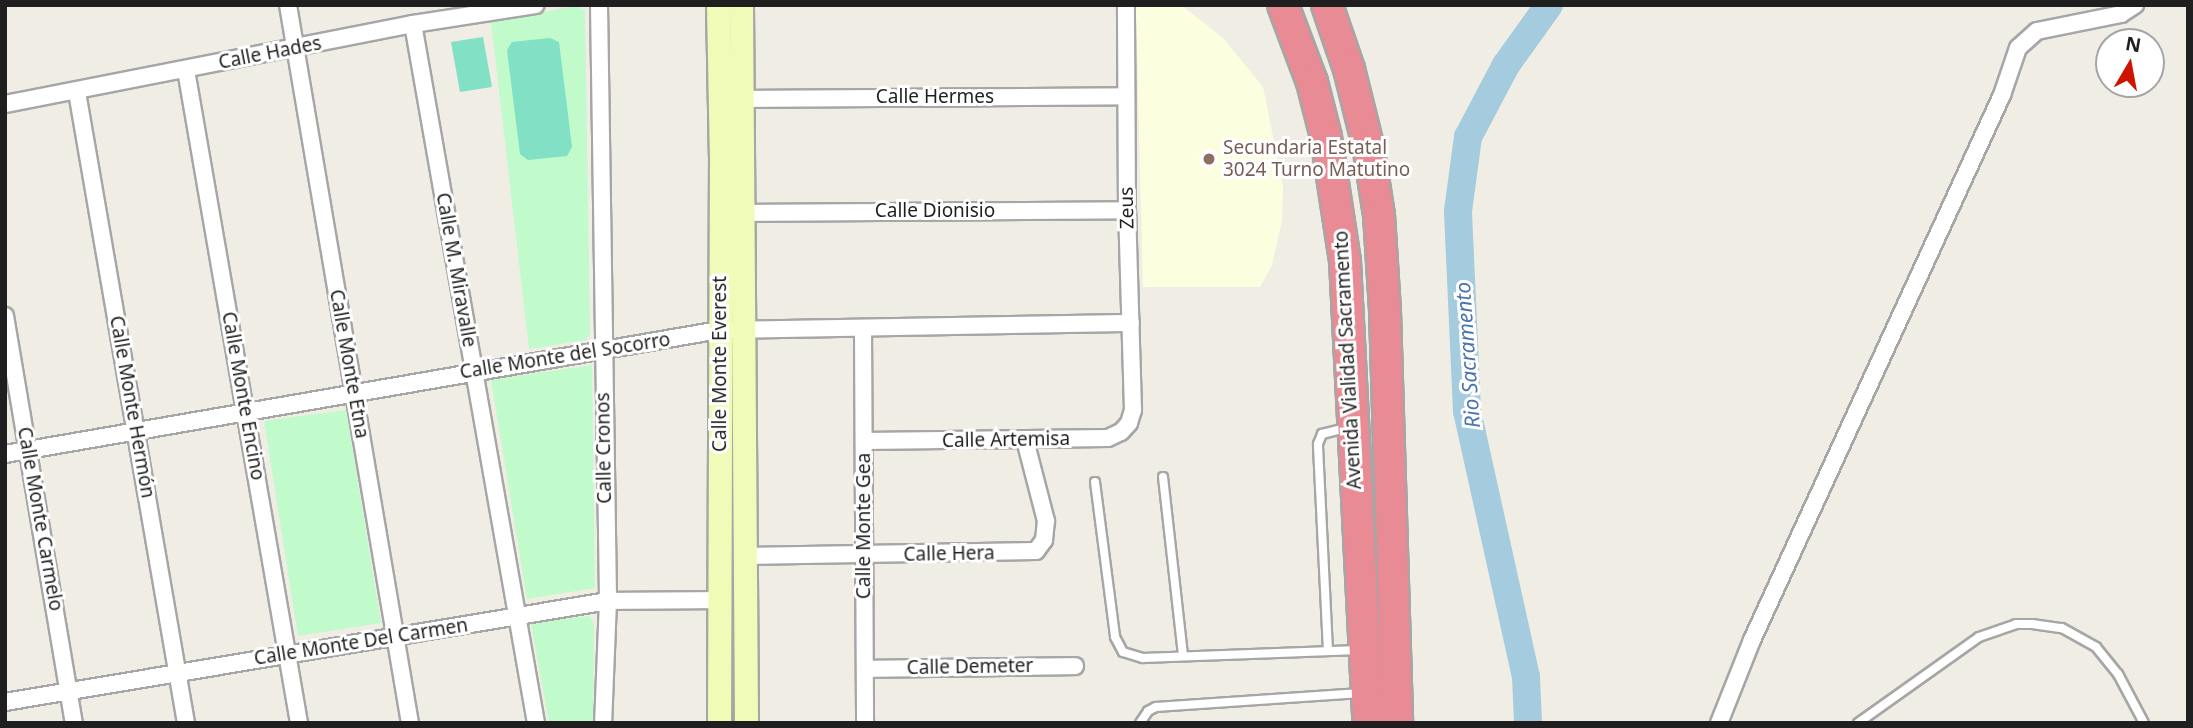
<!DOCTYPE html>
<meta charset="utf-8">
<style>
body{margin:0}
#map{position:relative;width:2193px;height:728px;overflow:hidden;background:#f0ede5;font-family:"Noto Sans",sans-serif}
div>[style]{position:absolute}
.education>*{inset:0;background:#fcffdf}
.park>*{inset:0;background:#c1facb}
.pitch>*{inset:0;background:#82e0c5}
.river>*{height:28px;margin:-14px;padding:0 14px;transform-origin:14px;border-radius:14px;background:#a5ccde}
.roads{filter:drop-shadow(2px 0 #a6a6a6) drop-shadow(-2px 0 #a6a6a6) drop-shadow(0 2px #a6a6a6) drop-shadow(0 -2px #a6a6a6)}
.lane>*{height:8px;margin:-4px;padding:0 4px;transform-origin:4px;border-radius:4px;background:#fff}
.street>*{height:16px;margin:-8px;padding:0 8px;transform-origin:8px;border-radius:8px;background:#fff}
.secondary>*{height:23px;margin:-11.5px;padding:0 11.5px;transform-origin:11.5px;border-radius:11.5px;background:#f1fbb8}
.highway>*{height:30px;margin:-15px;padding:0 15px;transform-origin:15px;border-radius:15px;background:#e88b94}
.dots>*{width:19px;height:19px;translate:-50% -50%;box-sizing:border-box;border:4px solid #fff;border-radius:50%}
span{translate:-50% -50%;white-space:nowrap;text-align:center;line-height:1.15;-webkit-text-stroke:6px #fff;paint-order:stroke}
.street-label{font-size:19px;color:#1f1f1f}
.education-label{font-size:19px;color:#785e54}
.left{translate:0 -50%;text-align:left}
.water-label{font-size:21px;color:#4973b1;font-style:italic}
.frame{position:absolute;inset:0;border:7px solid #1f1f1f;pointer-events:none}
.north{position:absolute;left:2095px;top:28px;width:70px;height:70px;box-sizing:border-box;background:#fff;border:2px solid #a5a5a5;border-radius:50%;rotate:10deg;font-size:19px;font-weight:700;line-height:28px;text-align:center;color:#1f1f1f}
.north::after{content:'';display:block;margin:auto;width:24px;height:32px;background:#ce1400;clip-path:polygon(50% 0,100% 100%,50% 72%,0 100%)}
</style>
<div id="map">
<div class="education">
<div style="clip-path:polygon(1181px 5px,1223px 38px,1263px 87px,1283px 187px,1282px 220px,1272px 265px,1260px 287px,1143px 287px,1136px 6px)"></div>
</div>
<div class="park">
<div style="clip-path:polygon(575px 6px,585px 10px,590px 333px,586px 340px,529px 349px,491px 22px)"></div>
<div style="clip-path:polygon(592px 365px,595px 588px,527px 599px,491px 380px)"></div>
<div style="clip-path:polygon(346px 410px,381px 623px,298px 636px,264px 421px)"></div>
<div style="clip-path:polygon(590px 616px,594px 625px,593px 723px,549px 723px,531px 623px)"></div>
</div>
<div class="pitch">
<div style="clip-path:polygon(483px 37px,492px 87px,460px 92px,451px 42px)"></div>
<div style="clip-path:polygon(550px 38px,559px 42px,572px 147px,567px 156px,528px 160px,520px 154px,507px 50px,512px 42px)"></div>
</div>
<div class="river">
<div style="left:1528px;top:723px;width:46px;rotate:-92.5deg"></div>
<div style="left:1526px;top:677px;width:272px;rotate:-102.5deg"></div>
<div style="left:1467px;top:411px;width:200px;rotate:-92.6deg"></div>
<div style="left:1458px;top:211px;width:75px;rotate:-82.3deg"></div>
<div style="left:1468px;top:137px;width:81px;rotate:-62.2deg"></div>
<div style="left:1506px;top:65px;width:74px;rotate:-54.4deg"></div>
</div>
<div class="roads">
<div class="lane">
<div style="left:1163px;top:477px;width:180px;rotate:83.6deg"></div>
<div style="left:1095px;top:482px;width:156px;rotate:82.6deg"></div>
<div style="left:1115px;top:637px;width:17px;rotate:62deg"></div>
<div style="left:1123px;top:652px;width:21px;rotate:17deg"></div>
<div style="left:1143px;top:658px;width:216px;rotate:-2.1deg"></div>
<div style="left:1328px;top:651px;width:207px;rotate:-92.8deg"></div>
<div style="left:1318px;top:444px;width:11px;rotate:-68deg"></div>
<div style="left:1322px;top:434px;width:25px;rotate:-14deg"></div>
<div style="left:1140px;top:723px;width:14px;rotate:-56deg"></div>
<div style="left:1148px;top:711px;width:9px;rotate:-27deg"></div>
<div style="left:1156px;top:707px;width:205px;rotate:-3.9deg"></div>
<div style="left:1858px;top:723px;width:148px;rotate:-35.4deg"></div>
<div style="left:1979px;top:637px;width:39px;rotate:-19deg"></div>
<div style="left:2016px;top:624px;width:16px"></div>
<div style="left:2032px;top:624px;width:30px;rotate:8deg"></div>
<div style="left:2062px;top:628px;width:39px;rotate:29deg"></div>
<div style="left:2096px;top:647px;width:35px;rotate:51deg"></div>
<div style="left:2118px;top:674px;width:55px;rotate:62deg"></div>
</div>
<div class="street">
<div style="left:288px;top:5px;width:728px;rotate:80.36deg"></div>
<div style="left:599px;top:5px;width:596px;rotate:89.13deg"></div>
<div style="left:608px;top:601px;width:122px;rotate:92.3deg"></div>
<div style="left:413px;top:24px;width:710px;rotate:80.02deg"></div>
<div style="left:186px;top:70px;width:663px;rotate:80.18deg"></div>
<div style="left:77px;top:92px;width:640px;rotate:80.2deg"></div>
<div style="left:744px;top:99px;width:382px;rotate:-0.4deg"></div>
<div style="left:5px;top:104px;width:416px;rotate:-11.1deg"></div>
<div style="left:413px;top:24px;width:124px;rotate:-8.8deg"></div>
<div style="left:744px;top:213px;width:383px;rotate:-0.4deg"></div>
<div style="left:5px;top:316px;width:413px;rotate:80.4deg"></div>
<div style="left:863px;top:329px;width:394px;rotate:89.7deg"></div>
<div style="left:864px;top:441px;width:244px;rotate:-0.7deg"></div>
<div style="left:1108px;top:438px;width:14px;rotate:-25deg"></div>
<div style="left:1121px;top:432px;width:12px;rotate:-48deg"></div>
<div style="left:1129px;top:423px;width:14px;rotate:-73deg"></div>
<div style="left:1133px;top:410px;width:200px;rotate:-91.7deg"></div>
<div style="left:1127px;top:210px;width:205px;rotate:-90.3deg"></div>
<div style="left:5px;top:454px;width:725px;rotate:-9.85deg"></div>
<div style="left:719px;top:330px;width:412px;rotate:-1deg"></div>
<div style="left:744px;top:556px;width:292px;rotate:-1deg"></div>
<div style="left:1036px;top:551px;width:14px;rotate:-54deg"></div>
<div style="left:1044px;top:540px;width:19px;rotate:-84deg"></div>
<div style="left:1046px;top:521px;width:84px;rotate:-104.5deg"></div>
<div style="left:865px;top:669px;width:210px;rotate:-0.8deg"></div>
<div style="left:5px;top:702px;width:611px;rotate:-9.51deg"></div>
<div style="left:608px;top:601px;width:111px;rotate:-0.5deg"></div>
<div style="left:1719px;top:723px;width:89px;rotate:-68.3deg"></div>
<div style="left:1752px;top:640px;width:600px;rotate:-65.36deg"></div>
<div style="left:2002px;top:95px;width:50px;rotate:-71.2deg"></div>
<div style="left:2018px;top:48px;width:25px;rotate:-42deg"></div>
<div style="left:2037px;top:31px;width:86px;rotate:-11.4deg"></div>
<div style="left:2121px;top:14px;width:17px;rotate:-33deg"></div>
</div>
<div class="secondary">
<div style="left:718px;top:5px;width:150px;rotate:88.9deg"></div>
<div style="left:721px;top:155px;width:568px;rotate:90.2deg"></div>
<div style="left:741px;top:5px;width:718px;rotate:89.6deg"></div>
</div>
<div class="highway">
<div style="left:1283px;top:5px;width:82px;rotate:69.4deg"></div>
<div style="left:1312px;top:82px;width:57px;rotate:75.7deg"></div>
<div style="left:1326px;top:137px;width:125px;rotate:81.3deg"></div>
<div style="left:1345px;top:261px;width:463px;rotate:87.1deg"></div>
<div style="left:1327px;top:5px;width:68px;rotate:71deg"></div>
<div style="left:1349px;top:69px;width:78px;rotate:76deg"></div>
<div style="left:1368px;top:145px;width:71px;rotate:81.1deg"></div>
<div style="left:1379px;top:215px;width:96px;rotate:86.4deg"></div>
<div style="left:1385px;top:311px;width:412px;rotate:88.3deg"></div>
</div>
</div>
<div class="dots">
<div style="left:1209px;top:159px;background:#8d6e63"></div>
</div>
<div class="street-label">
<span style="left:270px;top:53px;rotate:-11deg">Calle Hades</span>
<span style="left:935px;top:97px">Calle Hermes</span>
<span style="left:1127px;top:208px;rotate:-91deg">Zeus</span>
<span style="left:935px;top:211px">Calle Dionisio</span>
<span style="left:456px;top:270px;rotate:80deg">Calle M. Miravalle</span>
<span style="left:565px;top:356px;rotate:-9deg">Calle Monte del Socorro</span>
<span style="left:1348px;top:360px;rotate:-93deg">Avenida Vialidad Sacramento</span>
<span style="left:349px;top:364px;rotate:80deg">Calle Monte Etna</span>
<span style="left:720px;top:364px;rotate:-90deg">Calle Monte Everest</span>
<span style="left:243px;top:396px;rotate:80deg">Calle Monte Encino</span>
<span style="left:132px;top:407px;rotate:80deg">Calle Monte Hermón</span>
<span style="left:1006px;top:440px;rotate:-1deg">Calle Artemisa</span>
<span style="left:604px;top:448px;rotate:-91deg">Calle Cronos</span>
<span style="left:40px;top:519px;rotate:80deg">Calle Monte Carmelo</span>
<span style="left:864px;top:526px;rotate:-90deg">Calle Monte Gea</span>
<span style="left:949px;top:554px;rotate:-1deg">Calle Hera</span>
<span style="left:361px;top:642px;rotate:-9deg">Calle Monte Del Carmen</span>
<span style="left:970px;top:667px;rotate:-1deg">Calle Demeter</span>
</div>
<div class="education-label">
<span class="left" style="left:1223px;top:159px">Secundaria Estatal<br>3024 Turno Matutino</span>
</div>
<div class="water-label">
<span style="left:1467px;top:355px;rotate:-94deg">Rio Sacramento</span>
</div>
<div class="frame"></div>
<div class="north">N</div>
</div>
